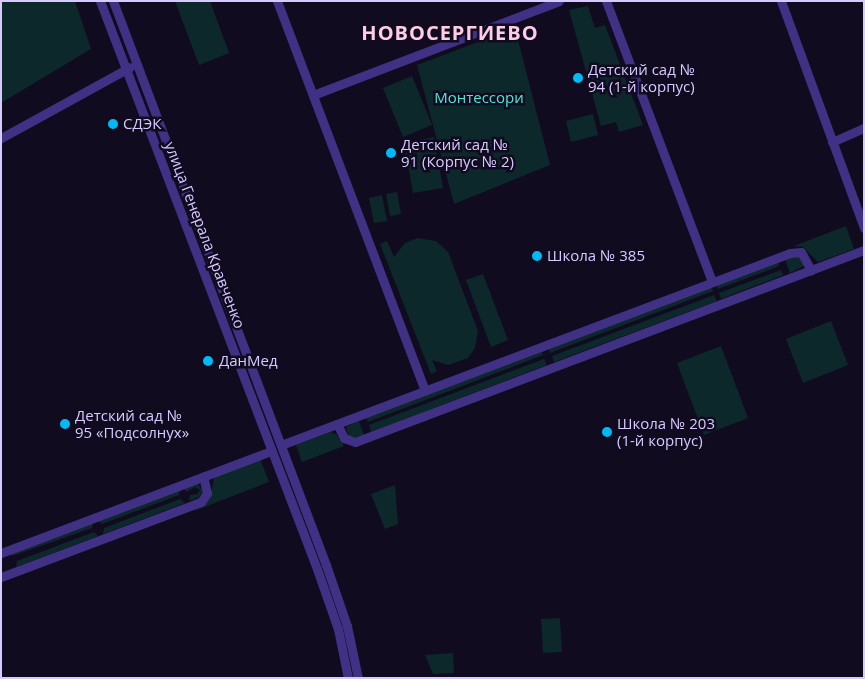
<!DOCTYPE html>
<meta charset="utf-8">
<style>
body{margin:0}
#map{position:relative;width:865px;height:679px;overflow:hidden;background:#110b20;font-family:"Open Sans",sans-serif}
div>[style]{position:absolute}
.green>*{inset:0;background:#0d282b}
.minor>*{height:9px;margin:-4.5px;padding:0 4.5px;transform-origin:4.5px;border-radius:4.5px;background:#403184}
.dots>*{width:14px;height:14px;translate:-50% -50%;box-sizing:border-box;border:2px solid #110b20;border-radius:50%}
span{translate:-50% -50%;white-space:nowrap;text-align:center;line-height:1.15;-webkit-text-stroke:5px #110b20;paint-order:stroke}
.poi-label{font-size:15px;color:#d7caff}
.left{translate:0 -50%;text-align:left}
.park-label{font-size:15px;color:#4be9d8}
.street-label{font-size:15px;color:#d7caff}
.district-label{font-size:20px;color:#ffcce5;font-weight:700;letter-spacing:1px}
.frame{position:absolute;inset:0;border:2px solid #d7caff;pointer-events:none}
</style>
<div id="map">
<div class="green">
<div style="clip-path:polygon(1px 1px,75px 1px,91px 49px,1px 103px)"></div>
<div style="clip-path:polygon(175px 1px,210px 1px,229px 53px,199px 65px)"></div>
<div style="clip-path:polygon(588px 6px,595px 28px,605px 25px,643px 125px,619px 132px,616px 122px,601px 126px,569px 10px)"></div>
<div style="clip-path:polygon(515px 28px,550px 165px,454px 204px,417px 65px)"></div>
<div style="clip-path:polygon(412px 76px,432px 125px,403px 137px,383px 88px)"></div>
<div style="clip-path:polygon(593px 114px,598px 135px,571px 142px,566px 121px)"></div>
<div style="clip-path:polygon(434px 137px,443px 188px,413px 193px,404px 143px)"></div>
<div style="clip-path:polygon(397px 192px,401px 214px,390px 216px,386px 194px)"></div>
<div style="clip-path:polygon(382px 195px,387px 221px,374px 223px,369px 198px)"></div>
<div style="clip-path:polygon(846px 226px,854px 249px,818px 262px,803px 247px,794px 246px)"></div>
<div style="clip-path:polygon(418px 238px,436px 241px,448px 252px,478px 331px,475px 348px,468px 358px,448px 365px,432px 360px,437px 371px,431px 374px,380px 244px,387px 241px,394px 257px,405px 243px)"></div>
<div style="clip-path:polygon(799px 255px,804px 266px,790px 273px,785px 259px)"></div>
<div style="clip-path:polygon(778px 262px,779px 266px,718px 289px,716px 285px)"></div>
<div style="clip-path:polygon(781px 270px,783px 275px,721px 299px,719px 293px)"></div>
<div style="clip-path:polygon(483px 274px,508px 340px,491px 347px,466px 280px)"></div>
<div style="clip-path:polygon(712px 287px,713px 291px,550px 353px,549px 349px)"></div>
<div style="clip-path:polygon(714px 295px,717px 301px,554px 362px,552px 356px)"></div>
<div style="clip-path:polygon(831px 321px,848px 365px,803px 383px,786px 339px)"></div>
<div style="clip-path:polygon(721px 346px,748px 418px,704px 435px,677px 363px)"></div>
<div style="clip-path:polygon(542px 352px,543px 355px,368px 422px,366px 418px)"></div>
<div style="clip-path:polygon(544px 359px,547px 365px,371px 432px,369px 425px)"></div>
<div style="clip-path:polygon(359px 421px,364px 435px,350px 439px,346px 427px)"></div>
<div style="clip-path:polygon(331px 432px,337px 435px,344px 446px,302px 462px,296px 445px)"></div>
<div style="clip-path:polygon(260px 459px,269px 482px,194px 511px,211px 496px,214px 477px)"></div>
<div style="clip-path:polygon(198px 484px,203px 491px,199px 497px,189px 501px,190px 495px,197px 494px,200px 490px,195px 487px,186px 492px,184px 488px)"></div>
<div style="clip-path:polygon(395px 485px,398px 524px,385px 529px,371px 494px)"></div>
<div style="clip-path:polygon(180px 490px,179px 495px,102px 524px,98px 521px)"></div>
<div style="clip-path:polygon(180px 499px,185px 503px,103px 534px,104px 528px)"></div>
<div style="clip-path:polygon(93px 523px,92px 528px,12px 556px,11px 554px)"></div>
<div style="clip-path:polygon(94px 532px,98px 536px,16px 567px,17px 561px)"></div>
<div style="clip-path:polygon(560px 618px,562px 652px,543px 653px,541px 619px)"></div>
<div style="clip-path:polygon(453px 653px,454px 673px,433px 674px,425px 655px)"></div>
</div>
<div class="minor">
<div style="left:100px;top:1px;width:608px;rotate:69.09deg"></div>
<div style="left:317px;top:569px;width:64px;rotate:70.7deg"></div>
<div style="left:338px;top:629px;width:50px;rotate:78.5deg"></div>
<div style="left:113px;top:1px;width:603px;rotate:69.31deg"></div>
<div style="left:326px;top:565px;width:65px;rotate:71deg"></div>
<div style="left:347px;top:626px;width:53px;rotate:78.1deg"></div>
<div style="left:277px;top:1px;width:417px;rotate:69.2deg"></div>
<div style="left:606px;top:1px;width:300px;rotate:69.3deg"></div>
<div style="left:781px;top:1px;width:242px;rotate:69.9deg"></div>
<div style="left:313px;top:95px;width:263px;rotate:-20.9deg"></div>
<div style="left:1px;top:138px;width:147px;rotate:-28.8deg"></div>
<div style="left:832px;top:142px;width:35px;rotate:-24deg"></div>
<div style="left:337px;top:424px;width:16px;rotate:63deg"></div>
<div style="left:344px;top:438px;width:12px;rotate:20deg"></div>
<div style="left:355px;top:442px;width:544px;rotate:-20.67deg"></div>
<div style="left:281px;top:445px;width:544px;rotate:-20.67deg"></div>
<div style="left:790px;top:253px;width:11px;rotate:-5deg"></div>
<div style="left:801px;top:252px;width:21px;rotate:61deg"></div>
<div style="left:1px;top:553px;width:289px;rotate:-20.7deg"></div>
<div style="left:1px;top:577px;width:214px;rotate:-20.6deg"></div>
<div style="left:201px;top:502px;width:11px;rotate:-56deg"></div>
<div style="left:207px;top:493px;width:17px;rotate:-103deg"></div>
</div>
<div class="dots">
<div style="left:578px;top:78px;background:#00baf5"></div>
<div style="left:113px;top:124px;background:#00baf5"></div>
<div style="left:391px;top:153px;background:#00baf5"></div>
<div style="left:537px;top:256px;background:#00baf5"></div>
<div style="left:208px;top:361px;background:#00baf5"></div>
<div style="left:65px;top:424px;background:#00baf5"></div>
<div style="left:607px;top:432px;background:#00baf5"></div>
</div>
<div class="poi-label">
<span class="left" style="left:588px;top:78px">Детский сад №<br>94 (1-й корпус)</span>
<span class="left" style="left:123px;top:124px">СДЭК</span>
<span class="left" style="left:401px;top:153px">Детский сад №<br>91 (Корпус № 2)</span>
<span class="left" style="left:547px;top:256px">Школа № 385</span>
<span class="left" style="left:219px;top:361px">ДанМед</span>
<span class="left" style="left:75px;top:424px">Детский сад №<br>95 «Подсолнух»</span>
<span class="left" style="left:617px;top:432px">Школа № 203<br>(1-й корпус)</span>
</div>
<div class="park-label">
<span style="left:479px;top:98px">Монтессори</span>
</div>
<div class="street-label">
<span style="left:205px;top:235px;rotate:69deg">улица Генерала Кравченко</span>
</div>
<div class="district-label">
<span style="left:450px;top:32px">НОВОСЕРГИЕВО</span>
</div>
<div class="frame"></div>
</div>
